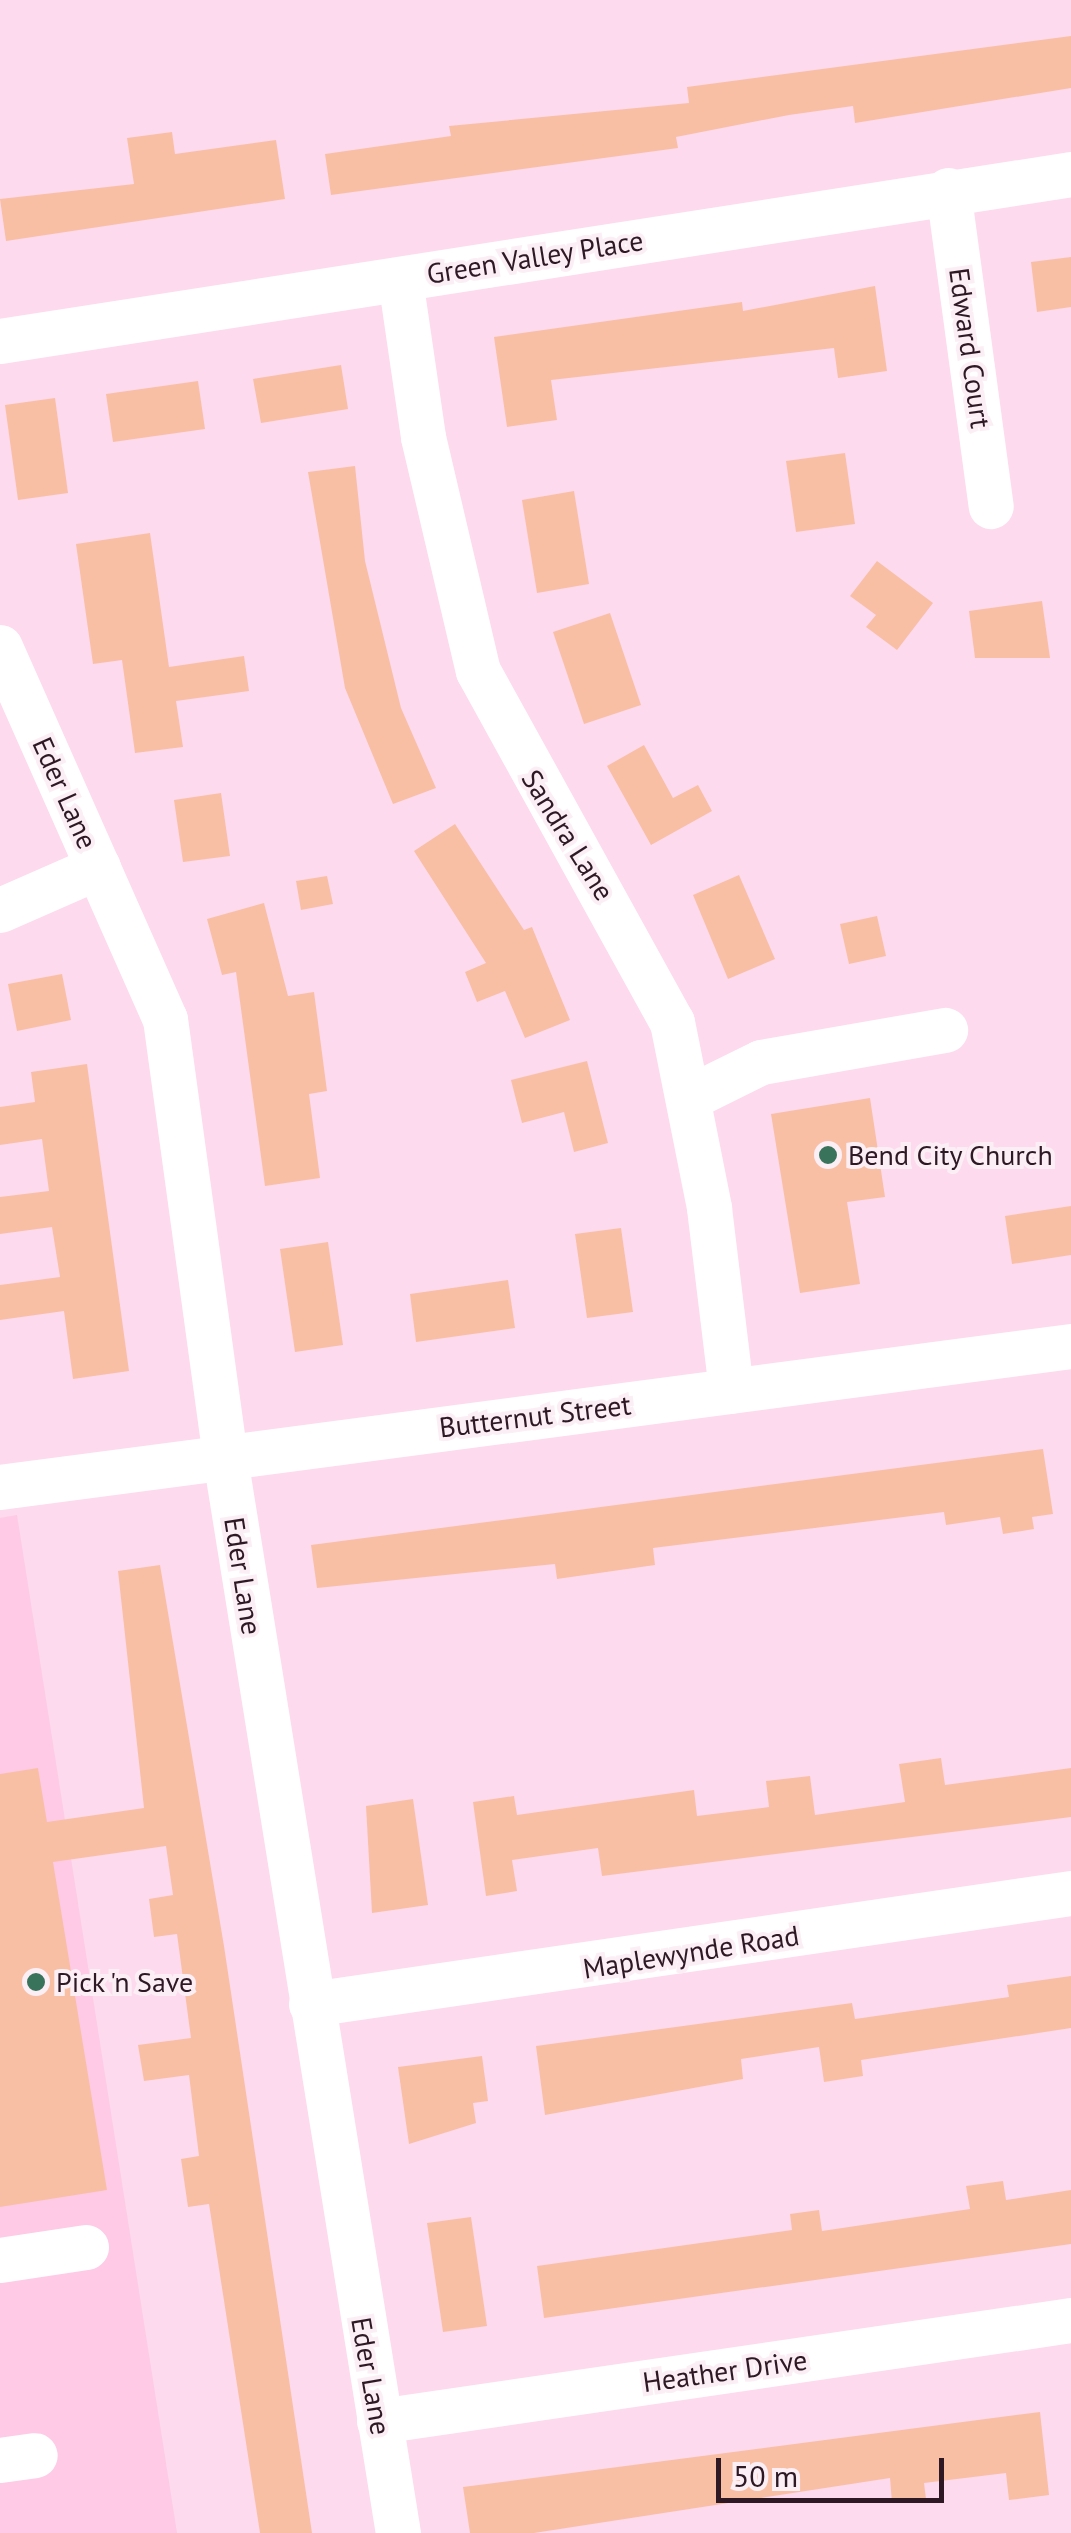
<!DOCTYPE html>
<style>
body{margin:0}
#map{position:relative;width:1071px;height:2533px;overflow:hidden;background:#fddaed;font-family:"PT Sans",sans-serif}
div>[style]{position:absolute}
.built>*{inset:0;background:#fecae6}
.building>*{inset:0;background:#f9bfa5}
.minor>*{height:45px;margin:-22.5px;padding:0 22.5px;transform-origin:22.5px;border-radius:22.5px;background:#fff}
.dots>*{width:28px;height:28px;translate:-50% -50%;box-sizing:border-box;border:5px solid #fbeff5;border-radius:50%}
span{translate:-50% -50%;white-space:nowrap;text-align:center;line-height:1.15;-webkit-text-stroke:8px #fbeff5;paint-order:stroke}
.street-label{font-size:28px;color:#2d1824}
.poi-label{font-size:28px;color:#2d1824}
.left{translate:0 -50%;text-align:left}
.scale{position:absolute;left:716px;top:2458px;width:228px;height:45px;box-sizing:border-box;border:5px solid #2d1824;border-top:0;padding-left:12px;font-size:30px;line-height:35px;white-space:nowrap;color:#2d1824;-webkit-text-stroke:8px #fbeff5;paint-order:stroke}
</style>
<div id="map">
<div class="built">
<div style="clip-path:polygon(17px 1515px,177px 2533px,0 2533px,0 1518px)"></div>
</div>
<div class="building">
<div style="clip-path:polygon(1071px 36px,1071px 88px,855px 123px,853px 106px,789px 115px,676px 137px,678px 148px,331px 195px,325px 154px,451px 136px,449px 126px,689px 103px,687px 87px)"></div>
<div style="clip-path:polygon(172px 132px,175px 154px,276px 140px,285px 199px,6px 241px,0 199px,134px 184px,127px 138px)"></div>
<div style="clip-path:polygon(1071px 257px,1071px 307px,1037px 312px,1031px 262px)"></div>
<div style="clip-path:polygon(875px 286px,887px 371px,838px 378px,834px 348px,551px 380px,557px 420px,507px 427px,494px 337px,742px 302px,743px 311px)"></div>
<div style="clip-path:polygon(341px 365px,348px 409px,261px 423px,253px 379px)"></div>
<div style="clip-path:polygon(198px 381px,205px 429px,113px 442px,106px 394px)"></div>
<div style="clip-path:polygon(55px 398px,68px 493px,18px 500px,5px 405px)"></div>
<div style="clip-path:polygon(845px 453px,855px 524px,796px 532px,786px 461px)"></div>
<div style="clip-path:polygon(355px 466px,365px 561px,401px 708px,436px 788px,393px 804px,345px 688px,308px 472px)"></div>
<div style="clip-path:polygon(574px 491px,589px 584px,537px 593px,522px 500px)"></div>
<div style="clip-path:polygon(150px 533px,169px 667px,244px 656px,249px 691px,176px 701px,183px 747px,135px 753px,122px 660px,93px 664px,76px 544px)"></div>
<div style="clip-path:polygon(877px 561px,933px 603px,897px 650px,866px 627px,876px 615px,850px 596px)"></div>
<div style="clip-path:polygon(1042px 601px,1050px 658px,975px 658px,969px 611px)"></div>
<div style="clip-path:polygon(610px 613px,641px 705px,584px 724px,553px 632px)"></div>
<div style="clip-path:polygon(644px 745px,673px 798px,698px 785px,712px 811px,651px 845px,607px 766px)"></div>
<div style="clip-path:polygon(221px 793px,230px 856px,183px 862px,174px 800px)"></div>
<div style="clip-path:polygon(455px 824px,524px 930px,532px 927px,570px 1020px,525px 1038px,505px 991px,477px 1002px,465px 972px,486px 963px,414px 851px)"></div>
<div style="clip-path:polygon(739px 875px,775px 959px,728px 979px,693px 895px)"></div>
<div style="clip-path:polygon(327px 876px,333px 904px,301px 910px,296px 881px)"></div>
<div style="clip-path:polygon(264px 903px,288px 996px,314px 992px,327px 1091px,309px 1094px,320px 1178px,265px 1186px,236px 972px,222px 975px,207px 919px)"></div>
<div style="clip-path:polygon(877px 916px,886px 956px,849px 964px,840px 924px)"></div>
<div style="clip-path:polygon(62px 974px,71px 1020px,17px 1031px,8px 984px)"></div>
<div style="clip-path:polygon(587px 1061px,608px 1143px,574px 1152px,564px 1112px,522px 1123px,511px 1080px)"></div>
<div style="clip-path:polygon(87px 1064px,129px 1371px,73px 1379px,64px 1311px,0 1320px,0 1285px,60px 1277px,52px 1227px,0 1234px,0 1197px,49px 1191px,42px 1139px,0 1145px,0 1107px,35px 1102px,31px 1072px)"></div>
<div style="clip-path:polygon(870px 1098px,885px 1197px,847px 1202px,860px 1284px,800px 1293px,771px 1114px)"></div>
<div style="clip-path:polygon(1071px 1206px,1071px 1255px,1012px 1264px,1005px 1216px)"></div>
<div style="clip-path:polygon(621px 1228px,633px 1312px,587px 1318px,575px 1234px)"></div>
<div style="clip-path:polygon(328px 1242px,343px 1345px,295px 1352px,280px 1249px)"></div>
<div style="clip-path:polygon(508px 1280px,515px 1328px,416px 1342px,410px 1294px)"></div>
<div style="clip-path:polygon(1043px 1449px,1053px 1514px,1032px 1517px,1034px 1529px,1003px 1534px,1000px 1517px,946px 1525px,944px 1512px,653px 1548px,655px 1565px,557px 1579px,555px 1564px,317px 1588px,311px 1545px)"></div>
<div style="clip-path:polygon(160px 1565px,224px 1946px,312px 2533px,260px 2533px,209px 2204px,188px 2207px,181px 2159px,199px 2156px,189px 2075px,144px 2081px,138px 2045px,191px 2038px,177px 1934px,154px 1937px,149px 1899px,173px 1895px,166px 1846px,53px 1862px,107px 2190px,0 2207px,0 1774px,38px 1768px,47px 1822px,144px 1808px,118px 1571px)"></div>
<div style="clip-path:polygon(941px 1758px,945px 1785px,1071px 1768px,1071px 1817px,602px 1876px,598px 1848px,512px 1860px,517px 1891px,486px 1896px,473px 1802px,514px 1796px,517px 1815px,694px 1790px,697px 1816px,769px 1807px,766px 1781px,810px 1776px,815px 1815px,905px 1802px,899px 1764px)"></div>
<div style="clip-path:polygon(413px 1799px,428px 1905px,372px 1913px,366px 1806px)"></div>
<div style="clip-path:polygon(1071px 1976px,1071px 2028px,861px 2060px,863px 2076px,824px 2082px,819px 2047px,741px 2059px,743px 2079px,545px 2115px,536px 2046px,852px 2003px,855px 2019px,1009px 1997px,1007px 1985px)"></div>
<div style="clip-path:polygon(482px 2056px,488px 2101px,473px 2103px,476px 2123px,409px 2144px,398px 2067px)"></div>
<div style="clip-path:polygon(1003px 2181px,1006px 2200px,1071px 2190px,1071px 2244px,544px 2318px,537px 2266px,792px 2230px,790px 2214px,819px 2210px,822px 2231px,970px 2209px,966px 2186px)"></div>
<div style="clip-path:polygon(471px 2217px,487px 2326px,443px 2332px,427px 2223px)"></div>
<div style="clip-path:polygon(1040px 2412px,1049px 2495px,1009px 2500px,1006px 2473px,924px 2483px,926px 2499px,892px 2503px,890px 2478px,534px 2533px,470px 2533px,463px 2487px)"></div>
</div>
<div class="minor">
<div style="left:948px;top:190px;width:319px;rotate:82.3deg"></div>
<div style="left:400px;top:279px;width:160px;rotate:81.7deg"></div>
<div style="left:423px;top:437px;width:240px;rotate:76.8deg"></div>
<div style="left:478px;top:671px;width:401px;rotate:61.1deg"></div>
<div style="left:672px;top:1022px;width:190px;rotate:78.7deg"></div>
<div style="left:709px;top:1208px;width:184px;rotate:83.1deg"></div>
<div style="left:0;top:341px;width:1084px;rotate:-8.86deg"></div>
<div style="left:0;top:647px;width:407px;rotate:66.1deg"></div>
<div style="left:165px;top:1019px;width:443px;rotate:82.2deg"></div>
<div style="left:225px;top:1458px;width:1089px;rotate:80.86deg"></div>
<div style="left:0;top:910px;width:107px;rotate:-23.7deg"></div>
<div style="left:688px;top:1098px;width:81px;rotate:-26.3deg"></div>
<div style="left:761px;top:1062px;width:187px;rotate:-9.9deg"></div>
<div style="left:0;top:1487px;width:1080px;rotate:-7.5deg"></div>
<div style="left:311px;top:2004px;width:768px;rotate:-8.31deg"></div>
<div style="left:0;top:2260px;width:87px;rotate:-8.6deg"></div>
<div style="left:379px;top:2421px;width:699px;rotate:-8.3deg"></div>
<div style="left:0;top:2460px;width:35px;rotate:-8deg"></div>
</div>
<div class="dots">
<div style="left:828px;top:1155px;background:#39735c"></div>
<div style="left:36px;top:1982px;background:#39735c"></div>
</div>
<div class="street-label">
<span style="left:535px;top:257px;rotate:-9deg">Green Valley Place</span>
<span style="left:970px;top:348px;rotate:82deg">Edward Court</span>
<span style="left:65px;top:793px;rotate:66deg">Eder Lane</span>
<span style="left:568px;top:835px;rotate:58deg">Sandra Lane</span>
<span style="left:535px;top:1416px;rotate:-7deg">Butternut Street</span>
<span style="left:243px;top:1576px;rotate:81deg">Eder Lane</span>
<span style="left:691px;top:1952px;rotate:-9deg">Maplewynde Road</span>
<span style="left:725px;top:2371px;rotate:-8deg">Heather Drive</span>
<span style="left:371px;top:2376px;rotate:80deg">Eder Lane</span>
</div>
<div class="poi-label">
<span class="left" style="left:848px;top:1155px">Bend City Church</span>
<span class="left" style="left:56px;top:1982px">Pick 'n Save</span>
</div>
<div class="scale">50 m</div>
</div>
